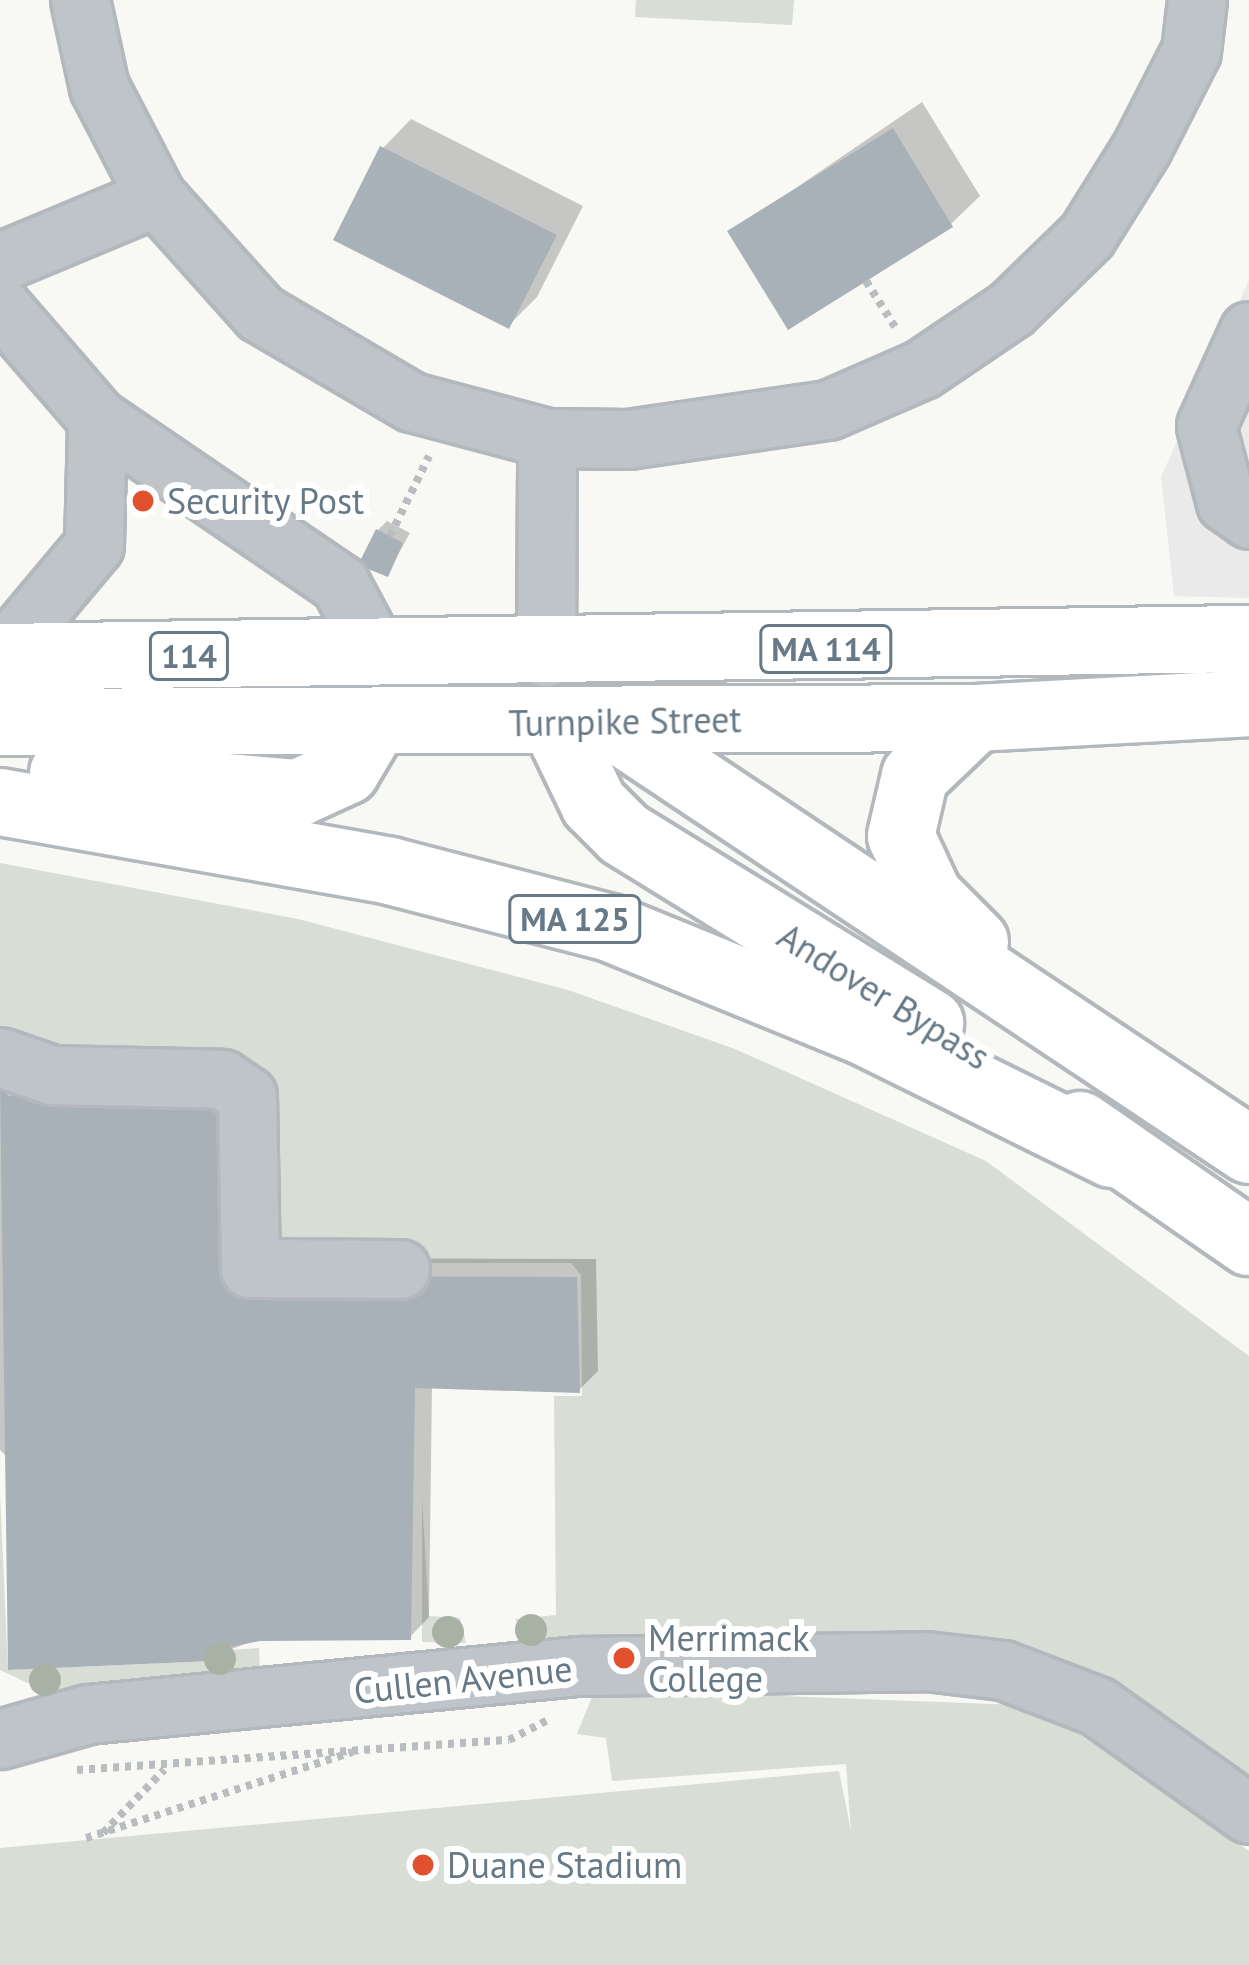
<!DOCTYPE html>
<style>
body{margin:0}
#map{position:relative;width:1249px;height:1965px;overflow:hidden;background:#f8f8f5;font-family:"PT Sans",sans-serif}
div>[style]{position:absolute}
.built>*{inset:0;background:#e9eae9}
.green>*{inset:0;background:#d8ddd5}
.shadow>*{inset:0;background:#0003}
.building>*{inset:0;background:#a8b1b7}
.path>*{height:8px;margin-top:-4px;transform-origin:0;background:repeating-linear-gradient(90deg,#b9bdc0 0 6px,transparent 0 12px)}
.roads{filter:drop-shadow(3px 0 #b3b8bc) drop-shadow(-3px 0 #b3b8bc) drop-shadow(0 3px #b3b8bc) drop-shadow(0 -3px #b3b8bc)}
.minor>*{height:57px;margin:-28.5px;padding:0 28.5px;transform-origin:28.5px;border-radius:28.5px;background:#bfc4c8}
.major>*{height:66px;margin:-33px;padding:0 33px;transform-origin:33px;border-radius:33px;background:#fff}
.highway>*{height:66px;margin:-33px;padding:0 33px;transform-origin:33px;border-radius:33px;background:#fff}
.trees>*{width:32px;height:32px;margin:-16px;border-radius:50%;background:#a8b2a4}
.dots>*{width:33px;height:33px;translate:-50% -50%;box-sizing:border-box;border:6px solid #fff;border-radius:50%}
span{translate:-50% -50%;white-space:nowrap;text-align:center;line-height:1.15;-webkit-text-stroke:12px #fff;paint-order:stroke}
.shield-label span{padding:3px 9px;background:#fff;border:3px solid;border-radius:9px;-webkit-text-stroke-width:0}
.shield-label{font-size:33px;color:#677986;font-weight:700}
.poi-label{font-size:36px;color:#677986}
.left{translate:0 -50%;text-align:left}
.street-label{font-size:36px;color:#677986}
</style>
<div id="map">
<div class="built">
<div style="clip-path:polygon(1249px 280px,1249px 598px,1174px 596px,1161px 477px)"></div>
</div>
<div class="green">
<div style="clip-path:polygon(636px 0,794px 0,792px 25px,635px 17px)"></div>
<div style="clip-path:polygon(0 863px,298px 919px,568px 990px,735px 1049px,986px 1161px,1249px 1356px,1249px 1795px,1078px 1666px,981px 1643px,526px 1644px,515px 1619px,556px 1615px,554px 1396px,582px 1396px,581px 1275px,571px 1263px,267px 1263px,59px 1062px,0 1036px)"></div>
<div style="clip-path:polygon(0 1491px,8px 1670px,211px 1661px,211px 1651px,259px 1648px,260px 1667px,49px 1693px,0 1670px)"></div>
<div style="clip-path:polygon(422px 1497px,429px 1616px,460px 1618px,466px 1643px,422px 1642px)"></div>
<div style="clip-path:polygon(595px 1689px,1021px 1705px,1062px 1722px,1249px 1851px,1249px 1965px,0 1965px,0 1848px,839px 1771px,851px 1831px,846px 1764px,612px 1781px,606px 1738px,577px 1734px)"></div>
</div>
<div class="shadow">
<div style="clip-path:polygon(922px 102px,980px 196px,951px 224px,731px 232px)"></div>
<div style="clip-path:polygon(411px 119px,583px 206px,537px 297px,509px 325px,383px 148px)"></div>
<div style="clip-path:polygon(152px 477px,166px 493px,143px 513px,130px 498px)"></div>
<div style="clip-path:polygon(387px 521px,410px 533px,388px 573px,378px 530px)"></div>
<div style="clip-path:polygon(0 1060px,250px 1258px,596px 1259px,598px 1371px,579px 1390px,432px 1386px,429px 1617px,410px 1637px,259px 1638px,210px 1658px,0 1450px)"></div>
</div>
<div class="building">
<div style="clip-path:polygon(893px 128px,953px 227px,788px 330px,727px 231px)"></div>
<div style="clip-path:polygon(380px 146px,557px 235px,509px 329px,333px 240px)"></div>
<div style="clip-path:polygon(142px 484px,159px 504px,142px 517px,126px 498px)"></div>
<div style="clip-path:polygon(376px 529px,403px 543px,388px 577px,358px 565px)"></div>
<div style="clip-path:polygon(0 1078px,8px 1096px,236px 1099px,232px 1276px,577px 1277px,580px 1393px,415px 1388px,411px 1640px,260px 1641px,211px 1651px,211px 1661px,8px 1670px)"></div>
</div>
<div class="path">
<div style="left:866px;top:281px;width:58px;rotate:57.7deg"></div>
<div style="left:390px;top:536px;width:89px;rotate:-64deg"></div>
<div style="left:77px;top:1770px;width:433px;rotate:-4deg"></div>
<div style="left:509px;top:1740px;width:42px;rotate:-27.2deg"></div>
<div style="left:103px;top:1833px;width:88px;rotate:-45.9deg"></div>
<div style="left:86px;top:1838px;width:280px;rotate:-17.9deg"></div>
</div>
<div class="roads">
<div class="minor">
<div style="left:80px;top:0;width:89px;rotate:77.7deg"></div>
<div style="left:99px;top:87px;width:124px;rotate:62.6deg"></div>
<div style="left:156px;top:197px;width:156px;rotate:48.1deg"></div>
<div style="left:260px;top:313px;width:176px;rotate:30.4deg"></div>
<div style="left:412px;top:402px;width:140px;rotate:14.9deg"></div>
<div style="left:547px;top:438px;width:81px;rotate:0.7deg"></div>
<div style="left:628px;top:439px;width:202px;rotate:-8.3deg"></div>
<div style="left:828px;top:410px;width:103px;rotate:-23.6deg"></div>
<div style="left:922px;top:369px;width:107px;rotate:-34deg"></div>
<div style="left:1011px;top:309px;width:106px;rotate:-44.2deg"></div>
<div style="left:1087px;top:235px;width:104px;rotate:-58deg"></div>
<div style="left:1142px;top:147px;width:108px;rotate:-63deg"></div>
<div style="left:1191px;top:51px;width:51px;rotate:-83.3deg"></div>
<div style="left:0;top:262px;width:169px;rotate:-22.6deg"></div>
<div style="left:0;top:306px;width:148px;rotate:49.1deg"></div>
<div style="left:97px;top:418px;width:294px;rotate:34.3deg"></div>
<div style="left:340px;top:584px;width:81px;rotate:61.8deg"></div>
<div style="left:1249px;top:331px;width:104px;rotate:114.4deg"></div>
<div style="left:1206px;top:426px;width:79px;rotate:75.3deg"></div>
<div style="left:1226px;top:502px;width:29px;rotate:36deg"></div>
<div style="left:0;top:657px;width:146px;rotate:-50deg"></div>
<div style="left:94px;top:545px;width:127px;rotate:-88.6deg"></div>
<div style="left:546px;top:657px;width:219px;rotate:-89.7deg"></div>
<div style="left:0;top:1057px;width:55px;rotate:19.1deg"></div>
<div style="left:52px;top:1075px;width:170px;rotate:1.3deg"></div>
<div style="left:222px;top:1079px;width:30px;rotate:34deg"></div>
<div style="left:247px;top:1096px;width:172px;rotate:89deg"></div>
<div style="left:250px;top:1268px;width:150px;rotate:0.4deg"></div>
<div style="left:0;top:1739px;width:91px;rotate:-15.9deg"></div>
<div style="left:88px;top:1714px;width:494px;rotate:-5.6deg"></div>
<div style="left:580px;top:1666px;width:346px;rotate:-0.8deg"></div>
<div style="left:926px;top:1661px;width:78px;rotate:6.7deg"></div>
<div style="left:1003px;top:1670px;width:101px;rotate:21deg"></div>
<div style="left:1097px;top:1706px;width:186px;rotate:35.4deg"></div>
</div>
<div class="major">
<div style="left:604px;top:720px;width:775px;rotate:33.69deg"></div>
<div style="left:554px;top:721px;width:92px;rotate:64.3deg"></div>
<div style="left:594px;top:804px;width:42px;rotate:45deg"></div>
<div style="left:624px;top:834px;width:360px;rotate:31.7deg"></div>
<div style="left:63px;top:773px;width:236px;rotate:4.9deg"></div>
<div style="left:298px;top:793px;width:53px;rotate:-24.6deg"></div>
<div style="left:346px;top:771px;width:55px;rotate:-59.2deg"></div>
<div style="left:0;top:802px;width:396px;rotate:10deg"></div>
<div style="left:390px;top:871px;width:227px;rotate:14.5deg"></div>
<div style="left:610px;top:928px;width:278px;rotate:22.2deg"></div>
<div style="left:867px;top:1033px;width:273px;rotate:26.3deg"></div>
<div style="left:975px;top:942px;width:65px;rotate:-135deg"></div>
<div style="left:929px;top:896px;width:66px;rotate:-115deg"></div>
<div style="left:901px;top:836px;width:62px;rotate:-76.9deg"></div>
<div style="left:915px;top:776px;width:84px;rotate:-43.6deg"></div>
<div style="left:1080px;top:1125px;width:206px;rotate:34.7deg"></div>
</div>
<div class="highway">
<div style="left:0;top:657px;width:1249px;rotate:-0.83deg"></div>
<div style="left:0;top:722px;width:976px;rotate:-0.23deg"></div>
<div style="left:976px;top:718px;width:273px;rotate:-3.1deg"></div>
</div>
</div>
<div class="trees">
<div style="left:531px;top:1630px"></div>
<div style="left:448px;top:1632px"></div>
<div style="left:220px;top:1659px"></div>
<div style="left:45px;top:1680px"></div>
</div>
<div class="dots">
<div style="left:143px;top:501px;background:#e1512d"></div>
<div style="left:624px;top:1658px;background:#e1512d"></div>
<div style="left:423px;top:1865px;background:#e1512d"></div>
</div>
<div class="shield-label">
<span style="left:826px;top:649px">MA 114</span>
<span style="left:189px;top:656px">114</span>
<span style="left:575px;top:919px">MA 125</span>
</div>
<div class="poi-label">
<span class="left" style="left:167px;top:501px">Security Post</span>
<span class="left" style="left:648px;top:1658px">Merrimack<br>College</span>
<span class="left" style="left:447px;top:1865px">Duane Stadium</span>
</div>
<div class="street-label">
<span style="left:625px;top:721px;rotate:-1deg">Turnpike Street</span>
<span style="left:884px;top:996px;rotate:32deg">Andover Bypass</span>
<span style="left:463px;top:1679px;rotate:-6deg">Cullen Avenue</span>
</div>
</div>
